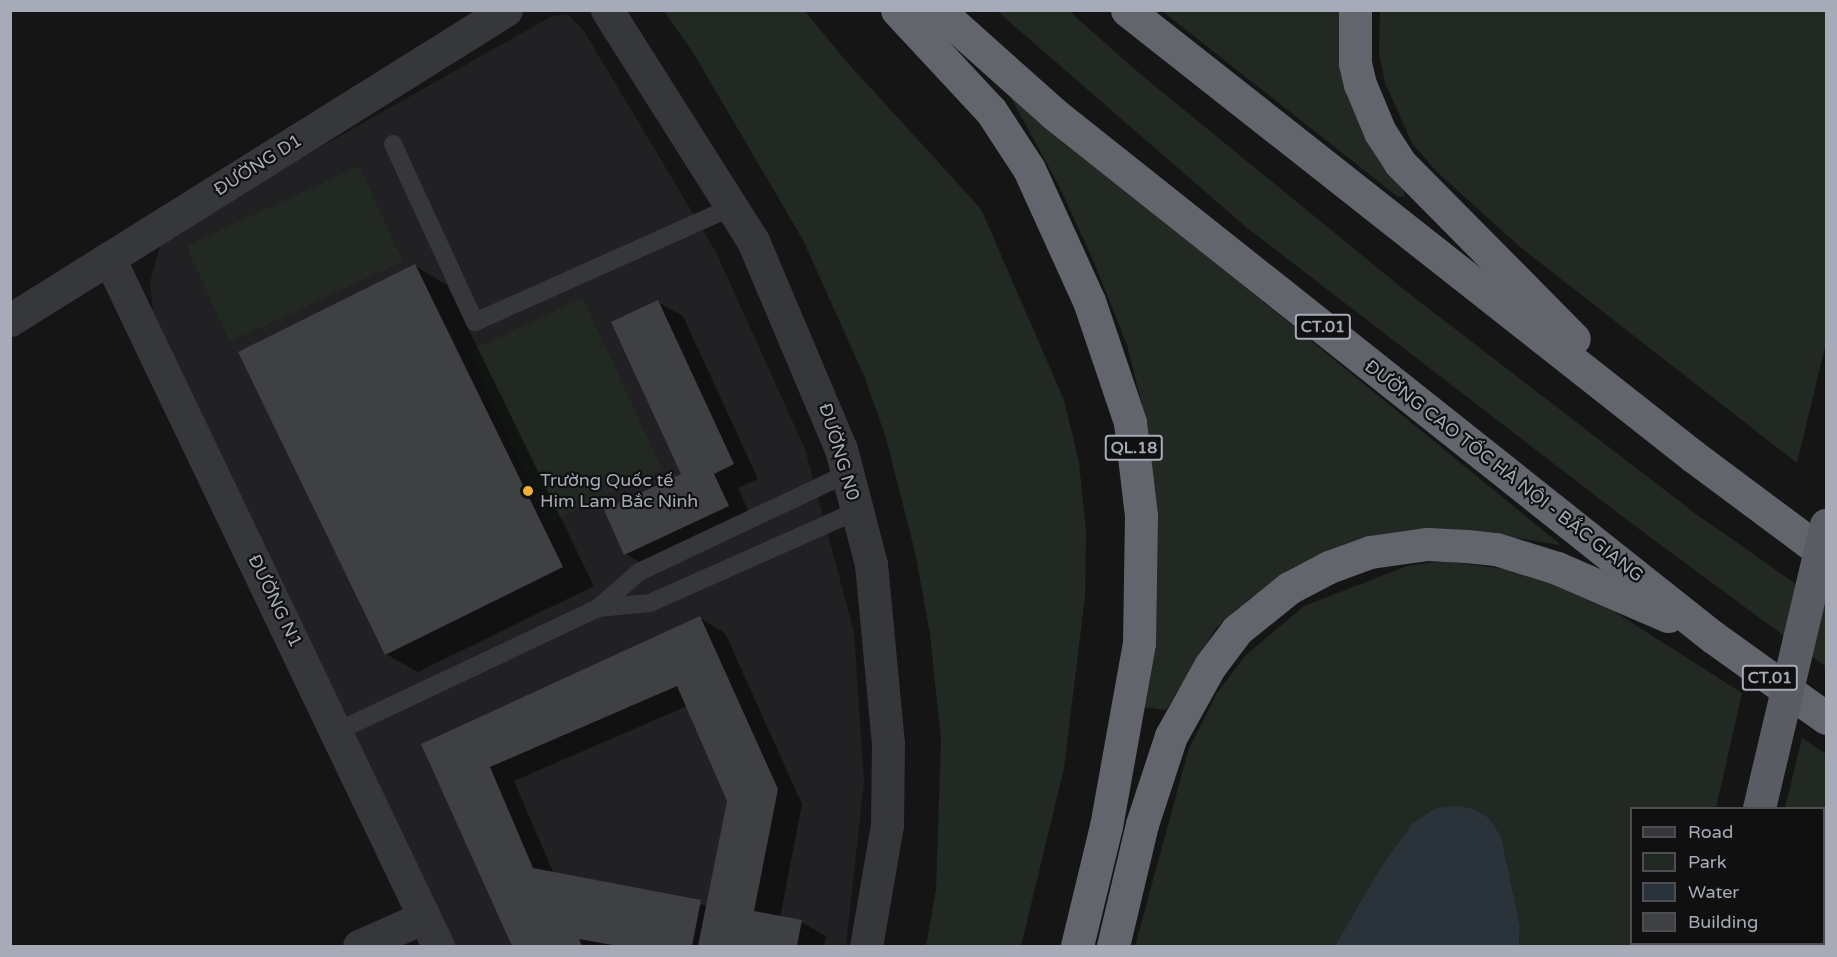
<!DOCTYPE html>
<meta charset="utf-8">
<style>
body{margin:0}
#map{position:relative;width:1837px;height:957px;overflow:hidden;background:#151516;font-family:"Varela Round",sans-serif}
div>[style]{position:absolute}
.built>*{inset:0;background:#212123}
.green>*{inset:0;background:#212922}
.water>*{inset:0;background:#2b333a}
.shadow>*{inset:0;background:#0007}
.building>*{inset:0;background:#3f4043}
.service>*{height:18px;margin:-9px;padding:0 9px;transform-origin:9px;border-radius:9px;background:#36373b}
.minor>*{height:33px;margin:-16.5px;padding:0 16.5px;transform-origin:16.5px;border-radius:16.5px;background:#36373b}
.trunk>*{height:33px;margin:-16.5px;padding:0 16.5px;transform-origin:16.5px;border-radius:16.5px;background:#5a5c63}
.motorway>*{height:33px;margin:-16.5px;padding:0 16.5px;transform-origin:16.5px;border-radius:16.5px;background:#62656c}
.trunk-bridge>*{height:33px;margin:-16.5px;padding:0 16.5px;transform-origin:16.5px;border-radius:16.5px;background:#5a5c63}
.dots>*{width:16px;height:16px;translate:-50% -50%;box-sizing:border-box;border:3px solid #101011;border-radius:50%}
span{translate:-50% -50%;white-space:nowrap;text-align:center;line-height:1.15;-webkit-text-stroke:4.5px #101011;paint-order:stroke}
.shield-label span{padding:2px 4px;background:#101011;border:2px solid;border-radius:4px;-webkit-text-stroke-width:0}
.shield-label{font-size:16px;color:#a6abb7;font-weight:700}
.street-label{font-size:18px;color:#a6abb7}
.poi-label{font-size:18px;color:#a6abb7}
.left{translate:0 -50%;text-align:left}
.frame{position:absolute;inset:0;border:12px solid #a6abb7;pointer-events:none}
.legend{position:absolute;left:1630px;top:807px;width:195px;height:138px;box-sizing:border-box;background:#101011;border:2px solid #4c4e53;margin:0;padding:8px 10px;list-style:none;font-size:18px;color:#a6abb7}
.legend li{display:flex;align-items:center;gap:12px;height:30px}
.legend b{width:30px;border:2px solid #4c4e53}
</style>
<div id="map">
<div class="built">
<div style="clip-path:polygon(567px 14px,584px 31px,716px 252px,805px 449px,854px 632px,864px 782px,846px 946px,455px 946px,153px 313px,150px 282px,163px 236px,552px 16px)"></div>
</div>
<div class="green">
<div style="clip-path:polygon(664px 11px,805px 11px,845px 60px,981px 209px,1064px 400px,1079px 462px,1086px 532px,1085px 597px,1064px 768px,1021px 946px,926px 946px,936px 890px,941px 740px,930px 634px,915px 552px,886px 438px,865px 378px,803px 240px,694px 54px)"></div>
<div style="clip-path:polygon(997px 11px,1069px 11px,1139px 73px,1407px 292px,1696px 514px,1826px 605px,1826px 667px,1627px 520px,1246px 227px)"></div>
<div style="clip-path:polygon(1162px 11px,1343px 11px,1405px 196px,1398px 197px)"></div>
<div style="clip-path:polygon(1380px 11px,1826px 11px,1826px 343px,1797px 463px,1520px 247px,1436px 171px,1412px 143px,1385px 83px,1379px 53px)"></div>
<div style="clip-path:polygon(1009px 94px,1561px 545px,1478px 532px,1253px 596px,1216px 628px,1166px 710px,1143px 707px,1155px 639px,1157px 523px,1148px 428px,1127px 345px,1093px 260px,1059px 186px)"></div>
<div style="clip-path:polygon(359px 166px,403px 261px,230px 342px,186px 246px)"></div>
<div style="clip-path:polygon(583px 298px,662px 469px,548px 523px,469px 351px)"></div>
<div style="clip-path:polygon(1443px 561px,1536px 573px,1601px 603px,1742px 693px,1716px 808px,1632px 808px,1632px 944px,1685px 944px,1684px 946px,1519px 946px,1520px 925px,1501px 836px,1489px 818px,1474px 809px,1412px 825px,1379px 870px,1335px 946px,1135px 946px,1189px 748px,1217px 693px,1245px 656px,1304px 606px,1407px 566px)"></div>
<div style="clip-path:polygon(1802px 738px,1826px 754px,1826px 946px,1753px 946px,1824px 944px,1824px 808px,1785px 808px)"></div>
</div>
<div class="water">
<div style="clip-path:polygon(1458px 806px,1474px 809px,1489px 818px,1501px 836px,1520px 925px,1519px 946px,1335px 946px,1379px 870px,1412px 824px,1436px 808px)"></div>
</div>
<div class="shadow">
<div style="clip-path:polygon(415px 266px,447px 285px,594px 586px,418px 672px,386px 654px)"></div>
<div style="clip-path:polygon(658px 302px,683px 316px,758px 479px,738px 488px,753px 521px,651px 568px,625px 554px,683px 475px)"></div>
<div style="clip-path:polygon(evenodd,700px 618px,725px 633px,802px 804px,780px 918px,801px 922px,826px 936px,824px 946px,514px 946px,423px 745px,700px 618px,687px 706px,728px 801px,708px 906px,554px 874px,514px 781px,687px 706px)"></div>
</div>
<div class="building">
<div style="clip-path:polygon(415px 264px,563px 567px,385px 655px,238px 352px)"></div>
<div style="clip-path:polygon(658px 300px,734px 464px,714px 474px,729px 506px,624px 555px,604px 510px,681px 474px,611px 322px)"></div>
<div style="clip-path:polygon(700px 616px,778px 789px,754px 911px,802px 920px,797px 946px,698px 946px,727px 801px,677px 686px,490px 767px,533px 868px,701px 900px,692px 946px,618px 946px,579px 939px,582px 946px,512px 946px,421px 744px)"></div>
</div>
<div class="service">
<div style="left:393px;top:144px;width:196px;rotate:65.3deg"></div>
<div style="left:475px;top:322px;width:284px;rotate:-24.1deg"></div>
<div style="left:598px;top:608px;width:52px;rotate:-5.5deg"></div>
<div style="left:650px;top:603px;width:227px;rotate:-24deg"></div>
<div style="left:338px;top:731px;width:288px;rotate:-25.3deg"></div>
<div style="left:598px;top:608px;width:55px;rotate:-41.3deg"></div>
<div style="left:639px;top:572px;width:231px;rotate:-25.3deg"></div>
</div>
<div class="minor">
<div style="left:607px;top:10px;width:273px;rotate:57.7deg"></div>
<div style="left:753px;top:241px;width:226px;rotate:67.1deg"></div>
<div style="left:841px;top:449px;width:119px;rotate:75.4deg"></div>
<div style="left:871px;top:564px;width:180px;rotate:84.6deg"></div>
<div style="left:888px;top:743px;width:82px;rotate:90.7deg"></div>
<div style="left:887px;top:825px;width:123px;rotate:99.8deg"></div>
<div style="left:109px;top:258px;width:763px;rotate:64.44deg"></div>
<div style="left:10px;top:320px;width:585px;rotate:-32.01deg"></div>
<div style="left:359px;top:946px;width:71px;rotate:-24deg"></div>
</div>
<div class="trunk">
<div style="left:1726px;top:946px;width:2px;rotate:-63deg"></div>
</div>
<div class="motorway">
<div style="left:897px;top:10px;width:138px;rotate:47.1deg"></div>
<div style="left:991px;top:111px;width:69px;rotate:56.8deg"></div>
<div style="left:1029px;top:169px;width:145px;rotate:65.6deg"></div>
<div style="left:1089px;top:301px;width:128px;rotate:71.3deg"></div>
<div style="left:1130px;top:422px;width:94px;rotate:83.3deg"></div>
<div style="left:1141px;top:515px;width:128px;rotate:90.9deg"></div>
<div style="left:1139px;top:643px;width:186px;rotate:100.2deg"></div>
<div style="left:1106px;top:826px;width:123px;rotate:103.6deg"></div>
<div style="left:938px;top:10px;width:154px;rotate:41.8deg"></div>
<div style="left:1053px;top:113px;width:843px;rotate:38.45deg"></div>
<div style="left:1713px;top:637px;width:139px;rotate:35.6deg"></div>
<div style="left:1127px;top:10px;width:721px;rotate:38.24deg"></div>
<div style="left:1693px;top:456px;width:166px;rotate:36.7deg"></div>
<div style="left:1355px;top:10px;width:53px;rotate:90deg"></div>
<div style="left:1355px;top:63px;width:22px;rotate:77deg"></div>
<div style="left:1360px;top:84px;width:52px;rotate:67.4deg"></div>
<div style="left:1380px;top:132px;width:37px;rotate:57deg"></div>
<div style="left:1400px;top:163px;width:247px;rotate:45.3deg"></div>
<div style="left:1113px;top:946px;width:125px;rotate:-76.6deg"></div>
<div style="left:1142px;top:824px;width:93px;rotate:-71.8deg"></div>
<div style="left:1171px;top:736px;width:80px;rotate:-60.9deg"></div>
<div style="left:1210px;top:666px;width:45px;rotate:-53.1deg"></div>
<div style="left:1237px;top:630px;width:67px;rotate:-38.9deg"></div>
<div style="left:1289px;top:588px;width:45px;rotate:-27.7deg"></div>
<div style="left:1329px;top:567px;width:44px;rotate:-20.1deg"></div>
<div style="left:1370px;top:552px;width:58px;rotate:-8deg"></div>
<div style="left:1427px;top:544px;width:39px;rotate:3deg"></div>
<div style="left:1466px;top:546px;width:30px;rotate:6deg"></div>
<div style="left:1496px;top:549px;width:64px;rotate:17.3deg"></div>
<div style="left:1557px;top:568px;width:121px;rotate:23.4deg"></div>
</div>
<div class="trunk-bridge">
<div style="left:1759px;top:808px;width:291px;rotate:-76.7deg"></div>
</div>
<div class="dots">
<div style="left:528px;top:491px;background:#f1af32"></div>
</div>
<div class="shield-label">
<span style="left:1323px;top:327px">CT.01</span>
<span style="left:1134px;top:448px">QL.18</span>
<span style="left:1770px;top:678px">CT.01</span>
</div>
<div class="street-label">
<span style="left:258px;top:165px;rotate:-32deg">ĐƯỜNG D1</span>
<span style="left:839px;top:452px;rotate:73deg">ĐƯỜNG N0</span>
<span style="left:1504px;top:471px;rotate:38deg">ĐƯỜNG CAO TỐC HÀ NỘI - BẮC GIANG</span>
<span style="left:275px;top:601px;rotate:64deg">ĐƯỜNG N1</span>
</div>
<div class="poi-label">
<span class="left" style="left:540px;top:491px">Trường Quốc tế<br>Him Lam Bắc Ninh</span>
</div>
<div class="frame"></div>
<ul class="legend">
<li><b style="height:8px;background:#36373b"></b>Road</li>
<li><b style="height:16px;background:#212922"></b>Park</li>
<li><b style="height:16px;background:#2b333a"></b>Water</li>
<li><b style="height:16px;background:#3f4043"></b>Building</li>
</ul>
</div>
